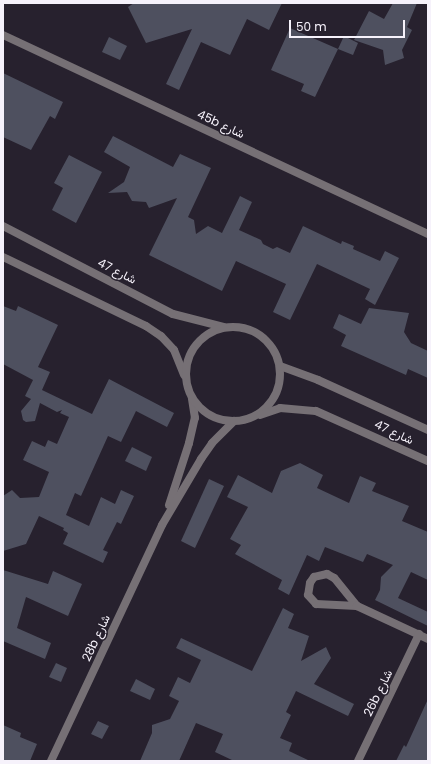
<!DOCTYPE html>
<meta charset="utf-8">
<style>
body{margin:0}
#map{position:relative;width:431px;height:764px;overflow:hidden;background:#27212e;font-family:Poppins,Vazirmatn,sans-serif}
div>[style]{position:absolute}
.building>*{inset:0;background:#4e505f}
.minor>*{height:8px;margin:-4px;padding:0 4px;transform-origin:4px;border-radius:4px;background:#767075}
.tertiary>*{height:8px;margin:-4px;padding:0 4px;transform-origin:4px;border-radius:4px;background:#767075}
.tertiary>.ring{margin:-4px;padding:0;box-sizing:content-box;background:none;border:8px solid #767075;border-radius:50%}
span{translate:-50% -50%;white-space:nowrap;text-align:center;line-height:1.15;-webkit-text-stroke:3px #27212e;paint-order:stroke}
.street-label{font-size:12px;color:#f6f2fb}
.frame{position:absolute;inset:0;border:4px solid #f6f2fb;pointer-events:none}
.scale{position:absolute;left:289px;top:20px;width:116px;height:18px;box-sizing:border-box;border:2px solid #f6f2fb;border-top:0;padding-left:5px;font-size:12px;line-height:14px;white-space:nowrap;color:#f6f2fb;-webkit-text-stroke:3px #27212e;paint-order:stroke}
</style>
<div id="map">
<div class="building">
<div style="clip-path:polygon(134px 3px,282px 3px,269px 30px,247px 19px,230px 55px,201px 42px,179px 90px,166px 84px,192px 29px,146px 43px,128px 7px)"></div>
<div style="clip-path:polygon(393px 3px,417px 3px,407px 27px,412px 30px,402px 50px,404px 58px,385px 65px,383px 50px,354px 40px,369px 11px,384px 19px)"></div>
<div style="clip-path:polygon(290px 28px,338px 49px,315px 97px,301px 91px,304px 84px,271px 70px)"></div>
<div style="clip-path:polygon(344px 36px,358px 43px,353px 55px,338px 49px)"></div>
<div style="clip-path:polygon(109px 37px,127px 46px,120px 60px,102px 52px)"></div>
<div style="clip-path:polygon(3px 73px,63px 102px,55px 119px,50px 116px,31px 150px,3px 137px)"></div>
<div style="clip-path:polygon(113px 136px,173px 167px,180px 154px,211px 168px,188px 217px,194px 220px,196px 234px,208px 226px,222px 233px,240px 196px,252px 202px,239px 230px,261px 240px,263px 244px,273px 249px,277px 247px,290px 253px,303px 226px,341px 244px,342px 241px,354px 246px,353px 249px,380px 261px,385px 251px,399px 258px,375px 305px,365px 299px,370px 289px,317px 264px,290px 320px,273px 312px,286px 284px,236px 261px,222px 291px,149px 255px,177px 198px,149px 208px,146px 202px,132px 201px,127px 192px,108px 193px,124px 182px,130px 167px,104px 152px)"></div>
<div style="clip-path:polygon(69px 155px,102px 172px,76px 223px,52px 210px,63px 188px,54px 183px)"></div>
<div style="clip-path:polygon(3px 306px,16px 311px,18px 306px,58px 325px,38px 367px,50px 372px,42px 390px,92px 414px,109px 379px,174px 413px,167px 427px,136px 411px,121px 442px,108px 436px,81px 496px,75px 493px,66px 515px,89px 526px,101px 497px,115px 504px,121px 490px,134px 496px,121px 524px,117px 522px,103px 550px,108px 552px,103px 563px,63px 544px,68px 533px,63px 530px,64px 528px,39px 516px,26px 544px,3px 551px,3px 496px,12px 490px,20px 498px,39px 497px,49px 472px,23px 460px,32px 441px,45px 447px,48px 440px,57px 444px,69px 417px,60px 413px,62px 410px,57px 412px,40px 403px,35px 421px,26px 422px,23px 420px,21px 411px,31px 399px,25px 396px,33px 380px,3px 364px)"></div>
<div style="clip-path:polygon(369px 308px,409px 313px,404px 332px,411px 343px,428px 351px,428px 378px,408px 369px,406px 375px,341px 346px,346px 335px,333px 328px,339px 314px,361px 324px)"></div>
<div style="clip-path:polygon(132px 447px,152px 457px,146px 471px,125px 461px)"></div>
<div style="clip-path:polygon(300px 463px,323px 475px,317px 488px,349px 503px,360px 476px,376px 483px,372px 491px,409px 506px,402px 521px,428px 532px,428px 580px,411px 572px,398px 598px,428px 612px,428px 626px,375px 600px,380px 590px,381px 577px,393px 565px,367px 554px,363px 562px,325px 547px,319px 561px,307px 555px,289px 595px,278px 589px,282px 580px,235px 554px,241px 545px,230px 539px,248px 507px,227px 497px,238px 475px,272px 493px,281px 471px)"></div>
<div style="clip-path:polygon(209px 479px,224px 486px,195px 548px,181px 541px)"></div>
<div style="clip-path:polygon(3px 570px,48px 584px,53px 571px,82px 584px,68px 616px,26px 597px,17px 628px,51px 643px,45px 659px,3px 641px)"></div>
<div style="clip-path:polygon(283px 608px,294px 614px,288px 628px,309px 636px,301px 661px,326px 647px,331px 658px,314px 684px,354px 704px,348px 716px,296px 691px,286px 712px,291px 715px,280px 738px,292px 743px,289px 751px,310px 761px,234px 761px,215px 752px,223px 734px,196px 723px,179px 761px,140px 761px,152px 733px,152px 725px,170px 719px,179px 701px,169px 696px,178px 677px,190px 683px,201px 660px,176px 648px,181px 638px,252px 671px)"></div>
<div style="clip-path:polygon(56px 663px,67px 668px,61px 682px,49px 677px)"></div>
<div style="clip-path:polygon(136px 679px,155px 689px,150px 700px,130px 691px)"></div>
<div style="clip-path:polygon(428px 699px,428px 761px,396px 761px,404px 745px,406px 747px)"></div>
<div style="clip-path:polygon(98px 721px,109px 726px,102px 739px,91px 734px)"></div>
<div style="clip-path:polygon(3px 725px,21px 733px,20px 737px,37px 744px,30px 761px,3px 761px)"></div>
</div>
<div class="minor">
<div style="left:3px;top:35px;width:469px;rotate:25.1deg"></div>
<div style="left:169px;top:505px;width:65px;rotate:-72.1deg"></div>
<div style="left:189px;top:443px;width:26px;rotate:-77deg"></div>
<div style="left:195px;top:418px;width:20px;rotate:-99deg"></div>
<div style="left:357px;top:606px;width:36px;rotate:-129deg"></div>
<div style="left:334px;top:578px;width:8px;rotate:-150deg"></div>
<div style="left:327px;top:574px;width:13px;rotate:167deg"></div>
<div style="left:314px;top:577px;width:7px;rotate:124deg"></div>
<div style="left:310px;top:583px;width:12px;rotate:99deg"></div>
<div style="left:308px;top:595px;width:12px;rotate:48deg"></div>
<div style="left:316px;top:604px;width:41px;rotate:2.8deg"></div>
<div style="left:357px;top:606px;width:78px;rotate:24.9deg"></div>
<div style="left:51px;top:761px;width:261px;rotate:-64.8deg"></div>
<div style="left:162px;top:525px;width:77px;rotate:-59.4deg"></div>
<div style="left:201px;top:459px;width:19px;rotate:-55deg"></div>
<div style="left:212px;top:443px;width:31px;rotate:-45deg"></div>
<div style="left:358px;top:761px;width:141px;rotate:-64.3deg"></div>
</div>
<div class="tertiary">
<div style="left:3px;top:226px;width:191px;rotate:27.4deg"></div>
<div style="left:173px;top:314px;width:53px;rotate:14.3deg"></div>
<div style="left:3px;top:257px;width:159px;rotate:25.8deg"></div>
<div style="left:146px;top:326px;width:18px;rotate:34deg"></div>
<div style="left:161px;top:336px;width:19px;rotate:47deg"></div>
<div style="left:174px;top:350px;width:27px;rotate:68deg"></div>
<div class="ring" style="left:186px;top:327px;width:86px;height:86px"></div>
<div style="left:280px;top:366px;width:40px;rotate:20.2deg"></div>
<div style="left:318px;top:380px;width:121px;rotate:24.4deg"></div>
<div style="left:260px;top:415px;width:21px;rotate:-19deg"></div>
<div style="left:280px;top:408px;width:36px;rotate:5deg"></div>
<div style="left:316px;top:411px;width:123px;rotate:24.1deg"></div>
</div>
<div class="street-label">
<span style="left:221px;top:124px;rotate:25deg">45b شارع</span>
<span style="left:117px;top:271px;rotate:27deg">شارع 47</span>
<span style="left:394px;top:432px;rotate:25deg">شارع 47</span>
<span style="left:96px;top:638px;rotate:-65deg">28b شارع</span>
<span style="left:378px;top:693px;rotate:-64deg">26b شارع</span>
</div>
<div class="frame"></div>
<div class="scale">50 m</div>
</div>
